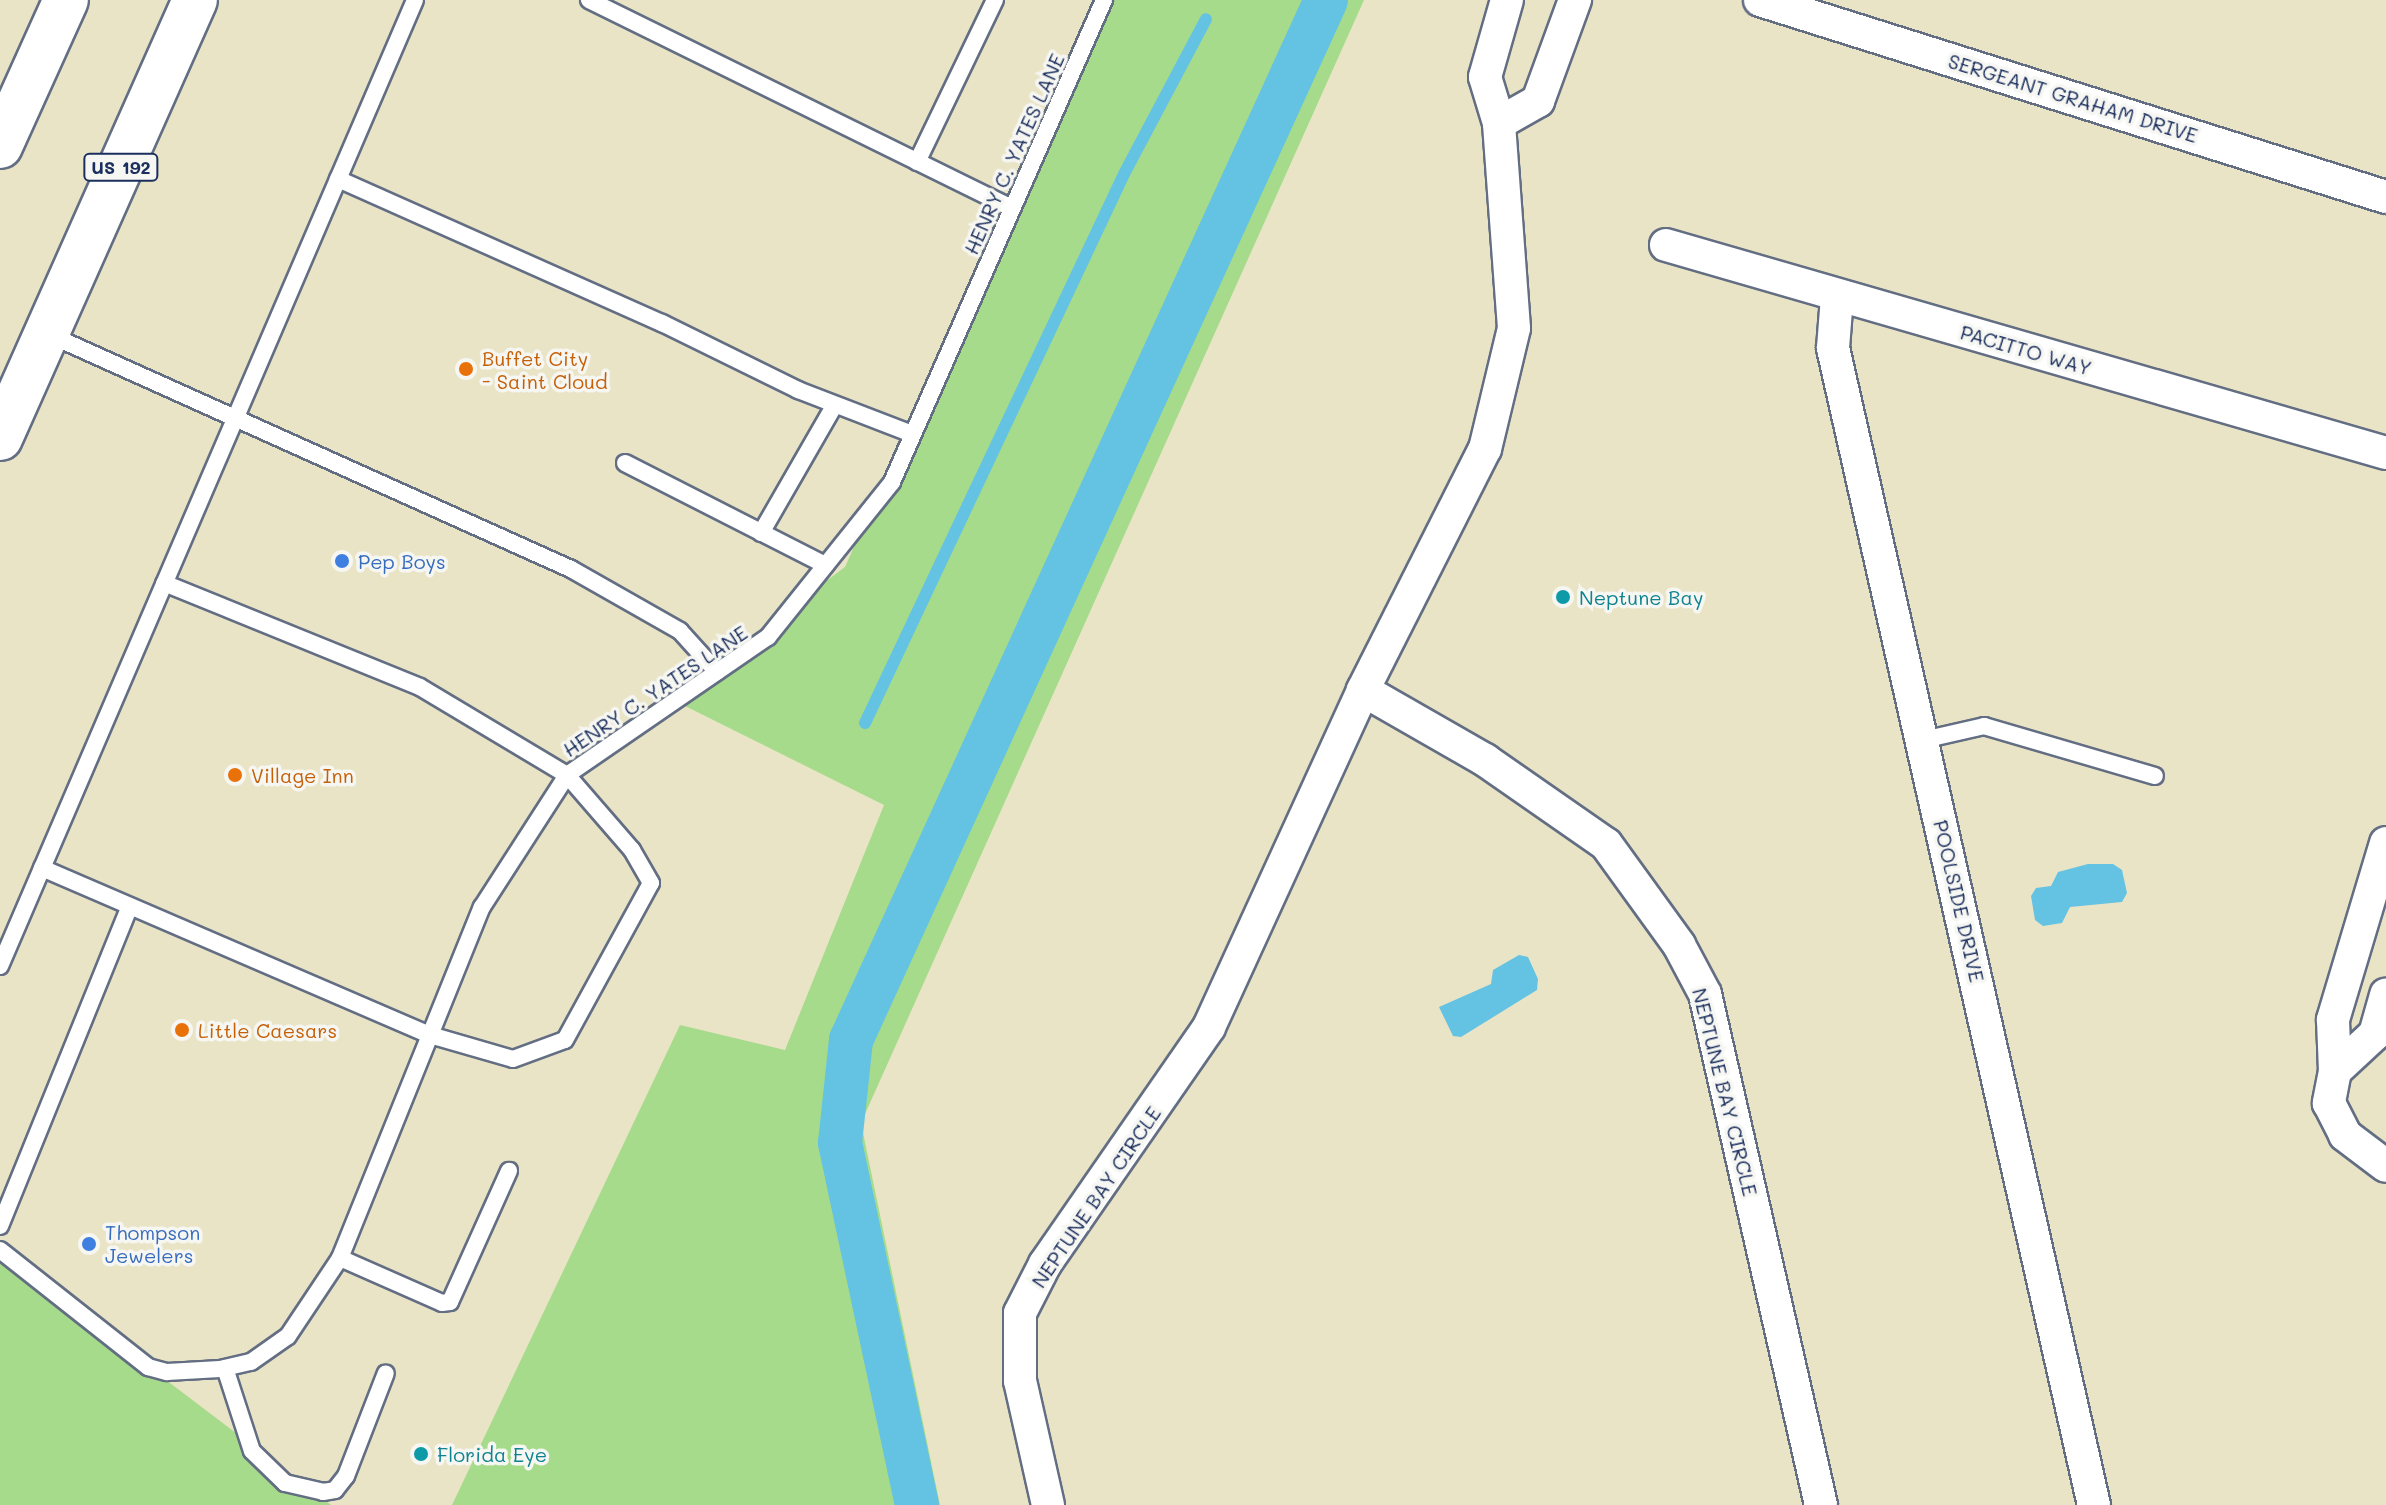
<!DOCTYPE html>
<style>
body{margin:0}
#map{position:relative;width:2386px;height:1505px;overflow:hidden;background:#eae4c7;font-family:Mali,sans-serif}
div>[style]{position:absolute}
.green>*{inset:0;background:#a5db8b}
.water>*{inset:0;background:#64c2e2}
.stream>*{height:12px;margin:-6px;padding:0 6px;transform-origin:6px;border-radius:6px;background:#64c2e2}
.canal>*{height:44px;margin:-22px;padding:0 22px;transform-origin:22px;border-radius:22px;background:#64c2e2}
.roads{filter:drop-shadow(2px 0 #636e83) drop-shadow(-2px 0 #636e83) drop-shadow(0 2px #636e83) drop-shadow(0 -2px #636e83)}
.service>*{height:16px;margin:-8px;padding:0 8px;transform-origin:8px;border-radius:8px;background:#fff}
.minor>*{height:32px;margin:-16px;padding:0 16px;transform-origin:16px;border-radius:16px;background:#fff}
.trunk>*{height:44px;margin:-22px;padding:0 22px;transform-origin:22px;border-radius:22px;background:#fff}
.dots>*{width:22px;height:22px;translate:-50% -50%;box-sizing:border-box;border:4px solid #f6f6f2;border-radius:50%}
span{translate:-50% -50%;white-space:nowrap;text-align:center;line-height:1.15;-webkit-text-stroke:7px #f6f6f2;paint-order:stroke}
.shield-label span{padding:2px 6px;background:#f6f6f2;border:2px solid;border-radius:6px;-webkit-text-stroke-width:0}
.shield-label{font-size:18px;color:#1b2f5e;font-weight:700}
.street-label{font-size:20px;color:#1b2f5e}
.food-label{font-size:20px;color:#c56008}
.left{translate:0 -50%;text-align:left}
.shop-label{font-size:20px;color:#366cbe}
.culture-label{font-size:20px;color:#0d838f}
</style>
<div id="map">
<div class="green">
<div style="clip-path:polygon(1095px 0,1364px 0,861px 1123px,940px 1505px,452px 1505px,680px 1025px,785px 1050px,884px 805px,669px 698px,845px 567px)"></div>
<div style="clip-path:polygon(0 1254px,331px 1505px,0 1505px)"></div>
</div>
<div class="water">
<div style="clip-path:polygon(2088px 864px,2113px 864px,2122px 870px,2127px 893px,2122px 902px,2070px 907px,2062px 923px,2043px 926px,2035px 920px,2031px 896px,2036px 888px,2051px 886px,2058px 872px)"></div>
<div style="clip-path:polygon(1519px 955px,1528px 957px,1538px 979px,1537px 990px,1461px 1037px,1453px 1036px,1439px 1007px,1491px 984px,1493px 970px)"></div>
</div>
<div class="stream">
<div style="left:865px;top:723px;width:607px;rotate:-64.74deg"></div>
<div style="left:1124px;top:174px;width:175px;rotate:-62.1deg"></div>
</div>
<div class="canal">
<div style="left:917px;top:1505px;width:370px;rotate:-102deg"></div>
<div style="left:840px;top:1143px;width:104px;rotate:-83.9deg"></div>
<div style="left:851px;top:1040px;width:1143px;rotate:-65.45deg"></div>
</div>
<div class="roads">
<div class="service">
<div style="left:589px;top:0;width:471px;rotate:26.2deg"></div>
<div style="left:917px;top:162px;width:180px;rotate:-64.3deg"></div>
<div style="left:338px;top:179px;width:355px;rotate:24deg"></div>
<div style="left:662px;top:323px;width:152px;rotate:26.2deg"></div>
<div style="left:798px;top:390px;width:122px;rotate:21.1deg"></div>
<div style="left:48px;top:334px;width:573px;rotate:24.2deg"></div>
<div style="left:571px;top:569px;width:125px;rotate:29.6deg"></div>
<div style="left:680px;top:631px;width:55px;rotate:47.9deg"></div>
<div style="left:625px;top:463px;width:225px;rotate:27deg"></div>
<div style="left:761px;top:533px;width:146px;rotate:-60.1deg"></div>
<div style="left:1923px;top:740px;width:63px;rotate:-12.9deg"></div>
<div style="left:1984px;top:726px;width:178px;rotate:16.3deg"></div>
<div style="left:42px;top:868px;width:422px;rotate:23.3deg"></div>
<div style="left:430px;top:1035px;width:86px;rotate:16.1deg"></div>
<div style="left:513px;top:1059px;width:55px;rotate:-20.1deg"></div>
<div style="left:565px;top:1040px;width:179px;rotate:-61.3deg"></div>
<div style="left:651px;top:883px;width:38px;rotate:-120deg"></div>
<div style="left:632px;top:850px;width:99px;rotate:-130.9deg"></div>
<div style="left:567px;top:775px;width:171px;rotate:-149.1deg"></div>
<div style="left:420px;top:687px;width:276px;rotate:-157.9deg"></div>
<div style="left:0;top:966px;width:1051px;rotate:-66.75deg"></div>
<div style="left:0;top:1226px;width:345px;rotate:-67.9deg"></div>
<div style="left:0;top:1250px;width:189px;rotate:38.3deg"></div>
<div style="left:148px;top:1367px;width:20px;rotate:15deg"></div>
<div style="left:167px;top:1372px;width:53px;rotate:-3.2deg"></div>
<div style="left:220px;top:1369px;width:32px;rotate:-13deg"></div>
<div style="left:251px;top:1362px;width:45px;rotate:-35.1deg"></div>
<div style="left:288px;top:1336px;width:94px;rotate:-56.3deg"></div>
<div style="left:340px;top:1258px;width:379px;rotate:-68deg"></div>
<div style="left:482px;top:907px;width:157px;rotate:-57.2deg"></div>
<div style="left:567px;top:775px;width:244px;rotate:-34.5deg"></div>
<div style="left:768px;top:637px;width:198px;rotate:-51.3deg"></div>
<div style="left:892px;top:482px;width:527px;rotate:-66.26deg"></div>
<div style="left:340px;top:1258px;width:111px;rotate:23.8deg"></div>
<div style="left:442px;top:1303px;width:8px;rotate:-7deg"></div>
<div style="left:450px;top:1302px;width:144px;rotate:-65.8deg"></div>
<div style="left:225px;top:1368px;width:87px;rotate:72deg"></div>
<div style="left:252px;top:1451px;width:46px;rotate:44.1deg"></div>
<div style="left:285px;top:1483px;width:39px;rotate:13deg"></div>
<div style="left:323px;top:1492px;width:12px;rotate:-9deg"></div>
<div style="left:335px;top:1490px;width:18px;rotate:-52deg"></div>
<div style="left:346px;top:1476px;width:110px;rotate:-68.8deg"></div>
</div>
<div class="minor">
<div style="left:1760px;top:0;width:656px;rotate:17.47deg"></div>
<div style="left:1499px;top:123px;width:45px;rotate:-29.4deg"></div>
<div style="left:1538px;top:101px;width:108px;rotate:-69.9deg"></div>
<div style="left:1666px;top:245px;width:749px;rotate:16.11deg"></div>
<div style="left:1837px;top:297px;width:51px;rotate:94.5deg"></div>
<div style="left:1833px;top:348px;width:1186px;rotate:77.29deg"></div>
<div style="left:1363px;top:690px;width:141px;rotate:29.8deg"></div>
<div style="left:1485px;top:760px;width:147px;rotate:34.8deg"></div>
<div style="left:1606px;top:844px;width:125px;rotate:54.1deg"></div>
<div style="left:1679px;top:945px;width:55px;rotate:62deg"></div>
<div style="left:1705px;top:994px;width:524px;rotate:77.21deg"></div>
<div style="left:2386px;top:843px;width:185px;rotate:106.7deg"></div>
<div style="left:2333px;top:1020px;width:51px;rotate:87.8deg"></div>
<div style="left:2335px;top:1071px;width:33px;rotate:101deg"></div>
<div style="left:2329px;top:1103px;width:36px;rotate:63deg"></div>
<div style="left:2345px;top:1135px;width:51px;rotate:37.1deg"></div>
<div style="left:2335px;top:1071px;width:54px;rotate:-42.8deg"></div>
<div style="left:2375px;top:1034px;width:41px;rotate:-74.2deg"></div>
<div style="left:1048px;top:1505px;width:127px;rotate:-102.7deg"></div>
<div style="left:1020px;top:1381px;width:68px;rotate:-90deg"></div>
<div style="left:1020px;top:1313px;width:55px;rotate:-63deg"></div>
<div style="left:1045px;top:1264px;width:288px;rotate:-55.3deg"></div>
<div style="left:1209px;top:1027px;width:371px;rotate:-65.4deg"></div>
<div style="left:1363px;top:690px;width:270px;rotate:-63.2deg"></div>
<div style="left:1485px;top:449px;width:124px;rotate:-76.5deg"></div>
<div style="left:1514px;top:328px;width:206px;rotate:-94.2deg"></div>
<div style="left:1499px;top:123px;width:48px;rotate:-106.9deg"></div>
<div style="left:1485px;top:77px;width:80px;rotate:-74.1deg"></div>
</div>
<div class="trunk">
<div style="left:0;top:146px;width:160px;rotate:-65.7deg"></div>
<div style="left:0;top:438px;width:479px;rotate:-66deg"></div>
</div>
</div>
<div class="dots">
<div style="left:466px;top:369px;background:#e8710a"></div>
<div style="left:342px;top:561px;background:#3f7fe0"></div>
<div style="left:1563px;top:597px;background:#0f9aa8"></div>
<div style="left:235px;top:775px;background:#e8710a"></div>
<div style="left:182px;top:1030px;background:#e8710a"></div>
<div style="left:89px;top:1244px;background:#3f7fe0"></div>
<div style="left:421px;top:1454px;background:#0f9aa8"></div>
</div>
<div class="shield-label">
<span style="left:121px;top:167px">US 192</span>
</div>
<div class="street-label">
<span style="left:2073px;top:98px;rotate:17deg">SERGEANT GRAHAM DRIVE</span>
<span style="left:1014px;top:154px;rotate:-66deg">HENRY C. YATES LANE</span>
<span style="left:2026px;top:350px;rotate:16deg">PACITTO WAY</span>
<span style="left:655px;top:691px;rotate:-34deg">HENRY C. YATES LANE</span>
<span style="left:1959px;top:901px;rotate:77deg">POOLSIDE DRIVE</span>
<span style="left:1725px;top:1092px;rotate:76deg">NEPTUNE BAY CIRCLE</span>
<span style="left:1096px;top:1197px;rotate:-56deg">NEPTUNE BAY CIRCLE</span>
</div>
<div class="food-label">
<span class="left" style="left:482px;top:370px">Buffet City<br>- Saint Cloud</span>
<span class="left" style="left:251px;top:775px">Village Inn</span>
<span class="left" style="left:198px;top:1030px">Little Caesars</span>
</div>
<div class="shop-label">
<span class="left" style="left:358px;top:561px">Pep Boys</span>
<span class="left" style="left:105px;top:1244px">Thompson<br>Jewelers</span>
</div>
<div class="culture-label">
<span class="left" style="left:1579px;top:597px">Neptune Bay</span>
<span class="left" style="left:437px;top:1454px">Florida Eye</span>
</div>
</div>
